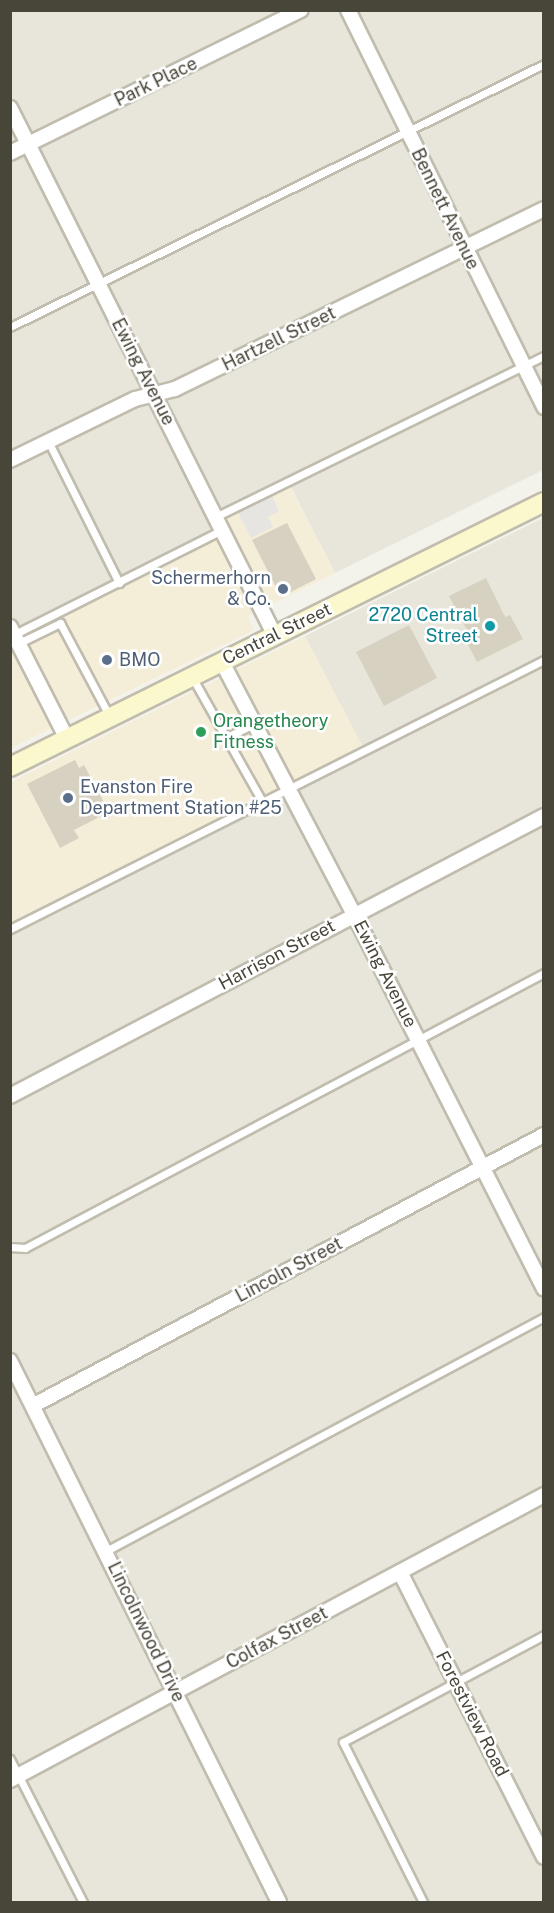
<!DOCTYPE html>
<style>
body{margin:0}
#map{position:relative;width:554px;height:1913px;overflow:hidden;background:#f4f3eb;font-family:"Public Sans",sans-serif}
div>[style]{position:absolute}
.residential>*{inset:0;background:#e8e6da}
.commercial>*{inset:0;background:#f4edd8}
.parking>*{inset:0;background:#e7e5e2}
.building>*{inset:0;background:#d6d1c1}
.path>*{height:2px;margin-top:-1px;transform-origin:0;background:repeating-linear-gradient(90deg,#c0baa0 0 3px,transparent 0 6px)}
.roads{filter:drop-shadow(2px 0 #c0bcae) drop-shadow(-2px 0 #c0bcae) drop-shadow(0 2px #c0bcae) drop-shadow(0 -2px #c0bcae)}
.service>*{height:7px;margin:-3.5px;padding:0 3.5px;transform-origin:3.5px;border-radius:3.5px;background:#fff}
.minor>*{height:14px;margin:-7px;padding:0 7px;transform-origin:7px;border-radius:7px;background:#fff}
.secondary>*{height:18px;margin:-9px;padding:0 9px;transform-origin:9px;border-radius:9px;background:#fbf8ce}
.dots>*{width:16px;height:16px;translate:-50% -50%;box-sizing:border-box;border:3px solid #fff;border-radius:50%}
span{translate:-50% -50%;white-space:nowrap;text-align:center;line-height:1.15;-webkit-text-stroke:5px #fff;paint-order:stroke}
.street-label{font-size:18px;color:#484539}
.service-label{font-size:18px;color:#4e5e75}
.right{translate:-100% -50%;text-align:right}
.left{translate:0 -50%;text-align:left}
.culture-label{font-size:18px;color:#0d838f}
.leisure-label{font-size:18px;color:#27864d}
.frame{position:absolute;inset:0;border:12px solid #484539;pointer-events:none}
</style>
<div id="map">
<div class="residential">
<div style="clip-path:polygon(11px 11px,543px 11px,543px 470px,335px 573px,289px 483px,235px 510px,208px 542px,11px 639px)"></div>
<div style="clip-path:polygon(543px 518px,543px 1902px,11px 1902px,11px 927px,363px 749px,305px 636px)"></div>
</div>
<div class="commercial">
<div style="clip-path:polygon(288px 483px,335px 573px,248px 616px,254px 630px,11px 748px,11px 639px,208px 542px,235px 510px)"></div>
<div style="clip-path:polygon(305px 636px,364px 749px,11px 927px,11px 782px)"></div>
</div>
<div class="parking">
<div style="clip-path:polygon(271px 494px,279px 511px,268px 517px,273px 527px,251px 538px,237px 511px)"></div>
</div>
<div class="building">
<div style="clip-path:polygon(287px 523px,316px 579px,281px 597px,252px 540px)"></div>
<div style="clip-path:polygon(486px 578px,505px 617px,510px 615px,523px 639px,477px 662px,464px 637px,469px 634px,449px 596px)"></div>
<div style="clip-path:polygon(409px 625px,437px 678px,384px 706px,356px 652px)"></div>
<div style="clip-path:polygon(75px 760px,79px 768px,84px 765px,109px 812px,74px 830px,79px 838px,60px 848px,27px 784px)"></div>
</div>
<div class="path">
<div style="left:262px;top:580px;width:7px;rotate:-27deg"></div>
</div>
<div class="roads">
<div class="service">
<div style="left:10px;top:327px;width:595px;rotate:-26.22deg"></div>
<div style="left:48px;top:441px;width:159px;rotate:63.4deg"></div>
<div style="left:215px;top:517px;width:366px;rotate:-26.1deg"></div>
<div style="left:13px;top:635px;width:234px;rotate:-26.7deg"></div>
<div style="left:19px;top:643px;width:46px;rotate:-26deg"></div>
<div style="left:60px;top:623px;width:104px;rotate:62deg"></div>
<div style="left:192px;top:677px;width:145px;rotate:60.6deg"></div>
<div style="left:227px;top:737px;width:30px;rotate:-26deg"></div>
<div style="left:10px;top:929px;width:598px;rotate:-26.74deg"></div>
<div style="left:10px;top:1247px;width:15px;rotate:4deg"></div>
<div style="left:25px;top:1248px;width:587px;rotate:-27.92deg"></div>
<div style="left:106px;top:1551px;width:497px;rotate:-28.1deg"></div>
<div style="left:10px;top:1759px;width:161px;rotate:63deg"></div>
<div style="left:423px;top:1902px;width:179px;rotate:-116.6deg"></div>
<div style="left:343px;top:1742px;width:228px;rotate:-28deg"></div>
</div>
<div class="minor">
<div style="left:348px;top:10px;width:443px;rotate:63.7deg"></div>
<div style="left:10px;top:108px;width:591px;rotate:63.35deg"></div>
<div style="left:10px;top:153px;width:324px;rotate:-26.2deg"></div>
<div style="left:10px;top:460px;width:139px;rotate:-26deg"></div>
<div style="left:135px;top:399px;width:41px;rotate:-14deg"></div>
<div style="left:175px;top:389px;width:411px;rotate:-26deg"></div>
<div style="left:10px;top:627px;width:126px;rotate:63deg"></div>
<div style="left:222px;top:662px;width:284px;rotate:62.4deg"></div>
<div style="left:354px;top:914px;width:420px;rotate:63.1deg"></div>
<div style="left:10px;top:1096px;width:603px;rotate:-27.67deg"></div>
<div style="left:10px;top:1361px;width:604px;rotate:63.56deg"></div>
<div style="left:34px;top:1405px;width:577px;rotate:-27.9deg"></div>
<div style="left:400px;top:1572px;width:319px;rotate:63.2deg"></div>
<div style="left:10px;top:1780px;width:605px;rotate:-28.09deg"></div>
</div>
<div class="secondary">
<div style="left:10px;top:767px;width:596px;rotate:-26.39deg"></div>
</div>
</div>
<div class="dots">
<div style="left:283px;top:589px;background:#5c6f8a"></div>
<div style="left:490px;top:626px;background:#0f9aa8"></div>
<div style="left:107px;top:660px;background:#5c6f8a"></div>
<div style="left:201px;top:732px;background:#2e9e5b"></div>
<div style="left:68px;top:798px;background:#5c6f8a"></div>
</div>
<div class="street-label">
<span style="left:156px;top:82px;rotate:-26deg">Park Place</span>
<span style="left:445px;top:209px;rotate:64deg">Bennett Avenue</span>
<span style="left:279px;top:339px;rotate:-26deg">Hartzell Street</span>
<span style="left:143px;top:372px;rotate:63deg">Ewing Avenue</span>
<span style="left:277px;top:634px;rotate:-26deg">Central Street</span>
<span style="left:277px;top:955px;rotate:-28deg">Harrison Street</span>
<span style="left:385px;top:974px;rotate:63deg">Ewing Avenue</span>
<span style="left:289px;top:1270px;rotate:-28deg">Lincoln Street</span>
<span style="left:146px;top:1632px;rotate:64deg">Lincolnwood Drive</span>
<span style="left:277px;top:1638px;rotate:-28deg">Colfax Street</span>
<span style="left:472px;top:1714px;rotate:63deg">Forestview Road</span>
</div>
<div class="service-label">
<span class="right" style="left:271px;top:589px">Schermerhorn<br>&amp; Co.</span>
<span class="left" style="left:119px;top:660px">BMO</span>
<span class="left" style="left:80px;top:798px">Evanston Fire<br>Department Station #25</span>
</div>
<div class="culture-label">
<span class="right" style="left:478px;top:626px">2720 Central<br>Street</span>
</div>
<div class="leisure-label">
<span class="left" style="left:213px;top:732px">Orangetheory<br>Fitness</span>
</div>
<div class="frame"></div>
</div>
